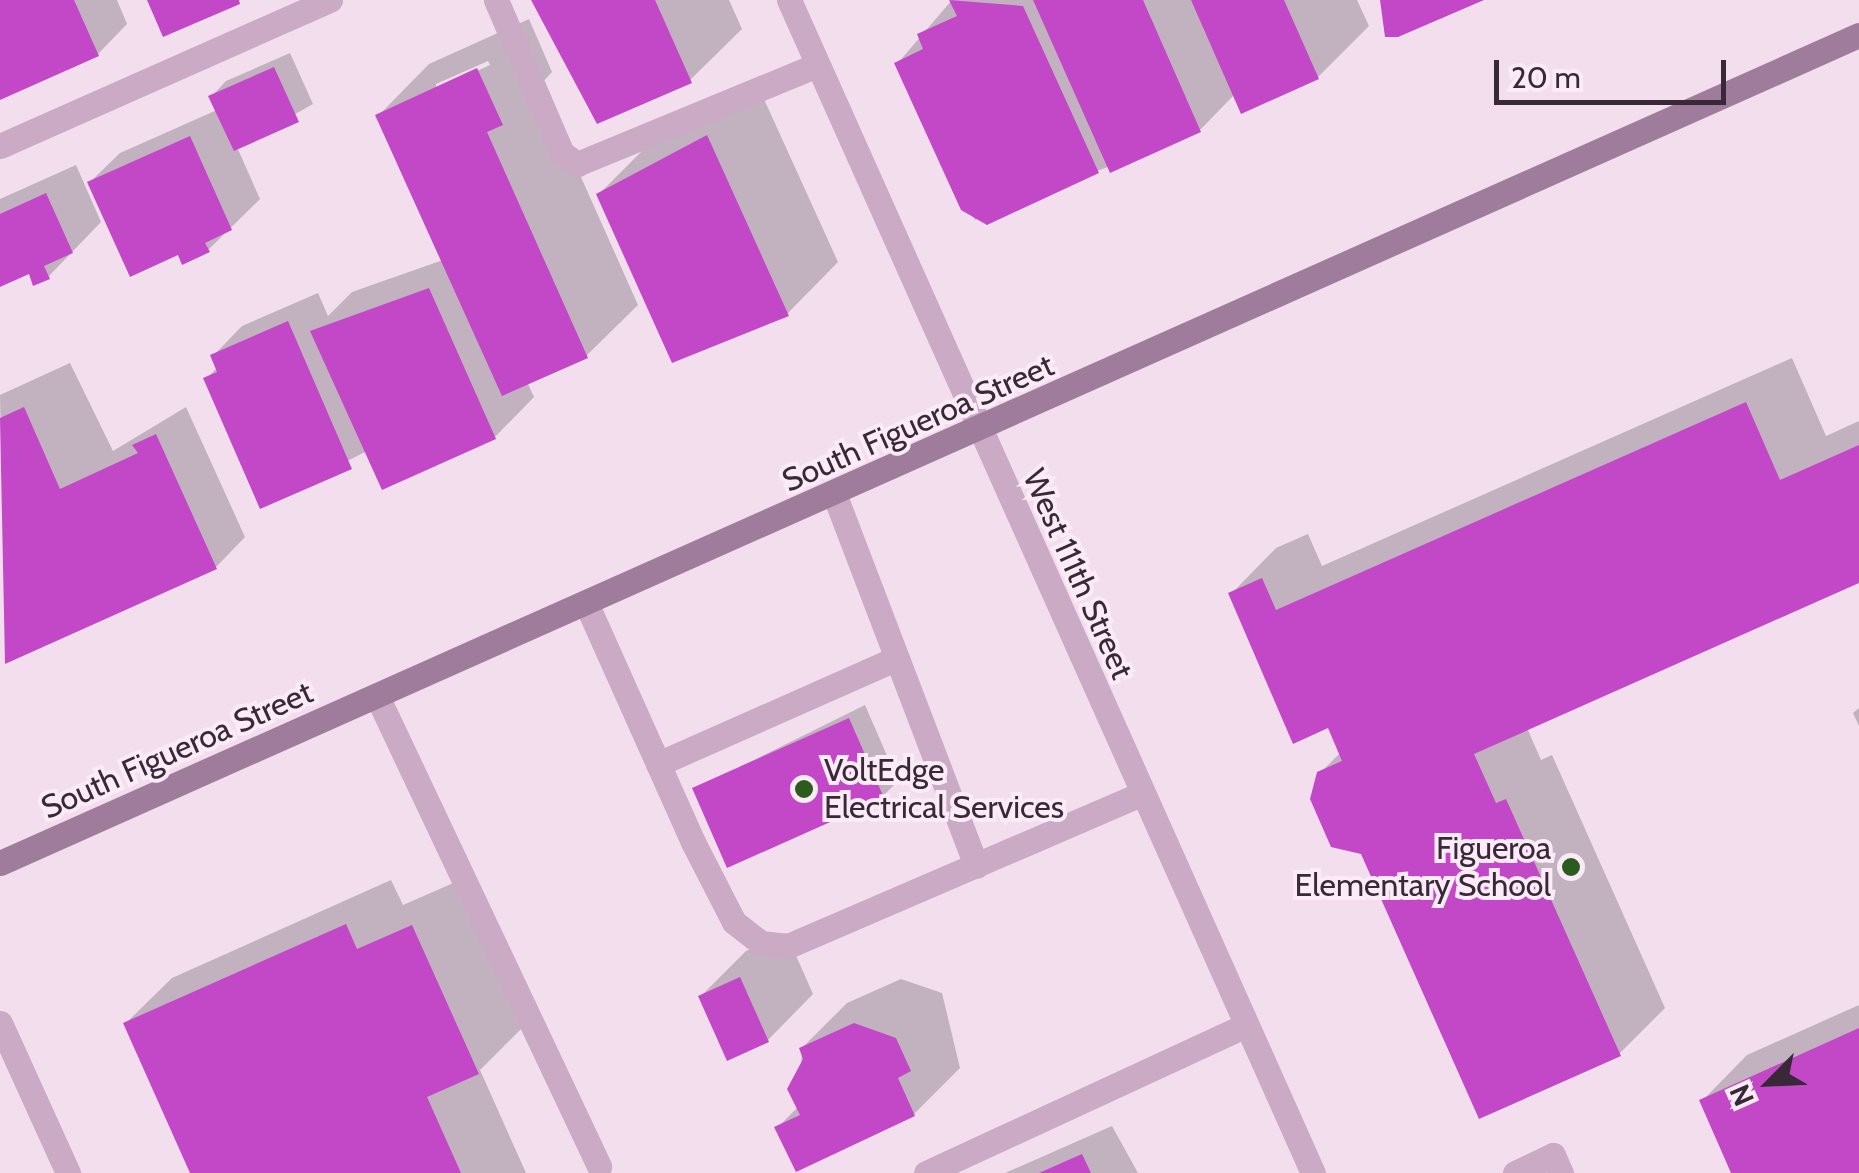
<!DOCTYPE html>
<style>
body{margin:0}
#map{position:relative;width:1859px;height:1173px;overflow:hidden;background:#f3deee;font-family:Cabin,sans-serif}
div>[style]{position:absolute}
.shadow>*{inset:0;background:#0003}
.building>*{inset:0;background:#c248c7}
.lane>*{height:25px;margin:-12.5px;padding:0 12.5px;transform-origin:12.5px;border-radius:12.5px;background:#cbaac5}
.street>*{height:25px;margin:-12.5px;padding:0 12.5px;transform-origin:12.5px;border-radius:12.5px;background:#cbaac5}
.secondary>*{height:25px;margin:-12.5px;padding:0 12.5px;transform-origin:12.5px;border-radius:12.5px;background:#9f7b9c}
.dots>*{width:28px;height:28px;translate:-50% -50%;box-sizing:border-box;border:5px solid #faebf6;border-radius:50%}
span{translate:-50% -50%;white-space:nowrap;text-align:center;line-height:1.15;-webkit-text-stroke:8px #faebf6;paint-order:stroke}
.street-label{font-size:32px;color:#392938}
.poi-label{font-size:32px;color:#392938}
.left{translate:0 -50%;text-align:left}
.right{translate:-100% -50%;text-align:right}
.north{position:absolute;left:1719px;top:1033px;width:100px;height:100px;-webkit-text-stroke:8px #faebf6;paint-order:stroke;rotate:246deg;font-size:28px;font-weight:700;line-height:40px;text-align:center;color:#392938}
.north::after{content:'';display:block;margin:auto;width:35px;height:45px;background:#392938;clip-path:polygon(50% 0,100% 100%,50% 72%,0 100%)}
.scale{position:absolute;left:1494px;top:60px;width:232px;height:45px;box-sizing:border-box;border:5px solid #392938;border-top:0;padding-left:12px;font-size:30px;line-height:35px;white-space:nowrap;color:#392938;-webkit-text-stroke:8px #faebf6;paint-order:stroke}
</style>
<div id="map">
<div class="shadow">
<div style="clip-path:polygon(0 0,117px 0,127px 24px,98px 54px,0 97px)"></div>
<div style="clip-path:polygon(537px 0,729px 0,742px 29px,690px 80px)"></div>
<div style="clip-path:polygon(952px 0,1357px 0,1369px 26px,1318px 77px,1235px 94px,1200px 130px,975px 220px,897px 64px)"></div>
<div style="clip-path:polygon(evenodd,529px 19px,552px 72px,540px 85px,638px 305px,586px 356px,527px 382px,534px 397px,495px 437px,367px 451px,261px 505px,206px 379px,218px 367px,213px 356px,242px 326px,318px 293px,328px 316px,352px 292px,443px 260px,378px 116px,429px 64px,529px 19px,488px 61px,490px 65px,436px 90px,436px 84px,488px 61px)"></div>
<div style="clip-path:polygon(290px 53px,313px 104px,237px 147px,260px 199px,208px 250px,179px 251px,90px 182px,120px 153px,217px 110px,211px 97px,226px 81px)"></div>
<div style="clip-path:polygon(758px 86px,838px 262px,787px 314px,599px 194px,650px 143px)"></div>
<div style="clip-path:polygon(76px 165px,101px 222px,48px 277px,31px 270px,0 284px,0 199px)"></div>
<div style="clip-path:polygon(1792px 358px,1826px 436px,1859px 421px,1859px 580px,1527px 728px,1541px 760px,1552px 755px,1665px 1008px,1619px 1054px,1320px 773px,1341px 752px,1329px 725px,1231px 594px,1276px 548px,1308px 534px,1322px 566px)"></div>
<div style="clip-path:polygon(70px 363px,113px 451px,186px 407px,245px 537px,216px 567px,6px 660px,0 395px)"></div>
<div style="clip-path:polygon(865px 705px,898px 781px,883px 796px,695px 789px)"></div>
<div style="clip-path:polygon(1859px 708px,1859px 726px,1853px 713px)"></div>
<div style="clip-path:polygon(391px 880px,403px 905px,458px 881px,523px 1027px,480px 1070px,526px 1173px,193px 1173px,126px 1023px,172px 978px)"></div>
<div style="clip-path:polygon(786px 933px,813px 994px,768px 1040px,701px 996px,746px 951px)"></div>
<div style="clip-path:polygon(901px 979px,942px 993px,960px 1068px,914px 1114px,778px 1127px,799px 1106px,802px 1048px,847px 1003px)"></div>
<div style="clip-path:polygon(1859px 1005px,1859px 1173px,1734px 1173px,1702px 1101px,1747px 1055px)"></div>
<div style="clip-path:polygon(1112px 1126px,1138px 1173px,1005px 1173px)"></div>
</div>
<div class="building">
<div style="clip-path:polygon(0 0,74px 0,99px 56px,0 100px)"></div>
<div style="clip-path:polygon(147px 0,239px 0,240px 4px,163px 37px)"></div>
<div style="clip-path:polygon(531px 0,655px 0,692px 83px,597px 124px)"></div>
<div style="clip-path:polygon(949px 0,1023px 6px,1099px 173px,987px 225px,961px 210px,894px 63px,923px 49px,917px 34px,957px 16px)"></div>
<div style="clip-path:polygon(1033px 0,1143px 0,1201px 132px,1110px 173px)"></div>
<div style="clip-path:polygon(1191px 0,1284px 0,1319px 79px,1241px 114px)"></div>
<div style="clip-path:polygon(1380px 0,1484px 0,1398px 37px,1385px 37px)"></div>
<div style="clip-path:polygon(274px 67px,299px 122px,234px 151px,208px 96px)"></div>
<div style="clip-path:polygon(477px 68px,503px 125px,487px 132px,588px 358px,502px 396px,375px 115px)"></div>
<div style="clip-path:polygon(707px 135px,789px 316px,672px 363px,596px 194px)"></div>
<div style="clip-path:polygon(190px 136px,232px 230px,205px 243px,210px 252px,182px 265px,178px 255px,130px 277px,87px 182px)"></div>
<div style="clip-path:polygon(46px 193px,73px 253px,44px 266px,50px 279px,33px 286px,29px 274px,0 287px,0 214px)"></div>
<div style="clip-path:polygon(429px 288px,496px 439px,382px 490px,310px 331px)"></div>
<div style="clip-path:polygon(288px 321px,352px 469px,260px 509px,203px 378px,217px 372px,210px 355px)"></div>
<div style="clip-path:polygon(1746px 402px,1780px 480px,1859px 445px,1859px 583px,1474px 754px,1496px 803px,1506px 799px,1621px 1056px,1479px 1119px,1361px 854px,1331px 847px,1310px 799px,1317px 772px,1342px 761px,1328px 728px,1293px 744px,1228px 593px,1262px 578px,1276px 610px)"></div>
<div style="clip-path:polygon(24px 407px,60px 489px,138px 453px,132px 445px,156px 434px,217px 569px,5px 664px,0 418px)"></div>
<div style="clip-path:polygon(849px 718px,884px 798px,727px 868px,692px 788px)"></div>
<div style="clip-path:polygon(346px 924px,357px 949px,412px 925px,479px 1074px,427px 1097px,461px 1173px,190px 1173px,123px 1023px)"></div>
<div style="clip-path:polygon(740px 977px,769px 1042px,727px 1061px,698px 996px)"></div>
<div style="clip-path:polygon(854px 1023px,896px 1038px,911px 1071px,898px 1078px,915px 1116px,796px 1172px,774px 1127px,800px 1115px,787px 1089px,803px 1059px,799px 1048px)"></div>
<div style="clip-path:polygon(1859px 1028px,1859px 1173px,1731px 1173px,1699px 1100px)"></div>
<div style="clip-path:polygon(1082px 1154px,1091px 1173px,1039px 1173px)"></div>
</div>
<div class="lane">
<div style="left:496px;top:0;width:167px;rotate:66.7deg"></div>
<div style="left:562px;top:153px;width:19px;rotate:36deg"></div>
<div style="left:577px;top:164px;width:260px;rotate:-22.4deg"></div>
<div style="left:0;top:146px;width:361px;rotate:-23.9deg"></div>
<div style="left:835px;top:496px;width:396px;rotate:69.1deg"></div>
<div style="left:587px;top:605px;width:260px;rotate:65.9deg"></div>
<div style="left:693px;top:842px;width:90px;rotate:62.9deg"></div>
<div style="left:734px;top:922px;width:34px;rotate:38deg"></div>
<div style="left:761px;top:943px;width:27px;rotate:6deg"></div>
<div style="left:788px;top:946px;width:384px;rotate:-23.3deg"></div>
<div style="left:378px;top:698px;width:518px;rotate:64.72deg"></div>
<div style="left:658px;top:764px;width:261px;rotate:-23.9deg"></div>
<div style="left:926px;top:1173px;width:353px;rotate:-24.8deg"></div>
<div style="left:1515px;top:1173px;width:42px;rotate:-25.3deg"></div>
<div style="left:1553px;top:1155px;width:20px;rotate:66deg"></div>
</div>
<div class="street">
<div style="left:789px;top:0;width:1285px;rotate:65.93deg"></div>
<div style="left:0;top:1023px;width:165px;rotate:65.6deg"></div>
</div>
<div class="secondary">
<div style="left:0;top:863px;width:2035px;rotate:-24.01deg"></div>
</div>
<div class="dots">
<div style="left:804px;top:789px;background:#2b5b1e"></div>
<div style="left:1571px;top:867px;background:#2b5b1e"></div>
</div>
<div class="street-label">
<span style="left:918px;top:423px;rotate:-24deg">South Figueroa Street</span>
<span style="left:1078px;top:574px;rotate:66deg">West 111th Street</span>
<span style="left:177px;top:750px;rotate:-24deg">South Figueroa Street</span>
</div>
<div class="poi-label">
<span class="left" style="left:824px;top:789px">VoltEdge<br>Electrical Services</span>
<span class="right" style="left:1551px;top:867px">Figueroa<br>Elementary School</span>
</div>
<div class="north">N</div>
<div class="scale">20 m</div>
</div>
